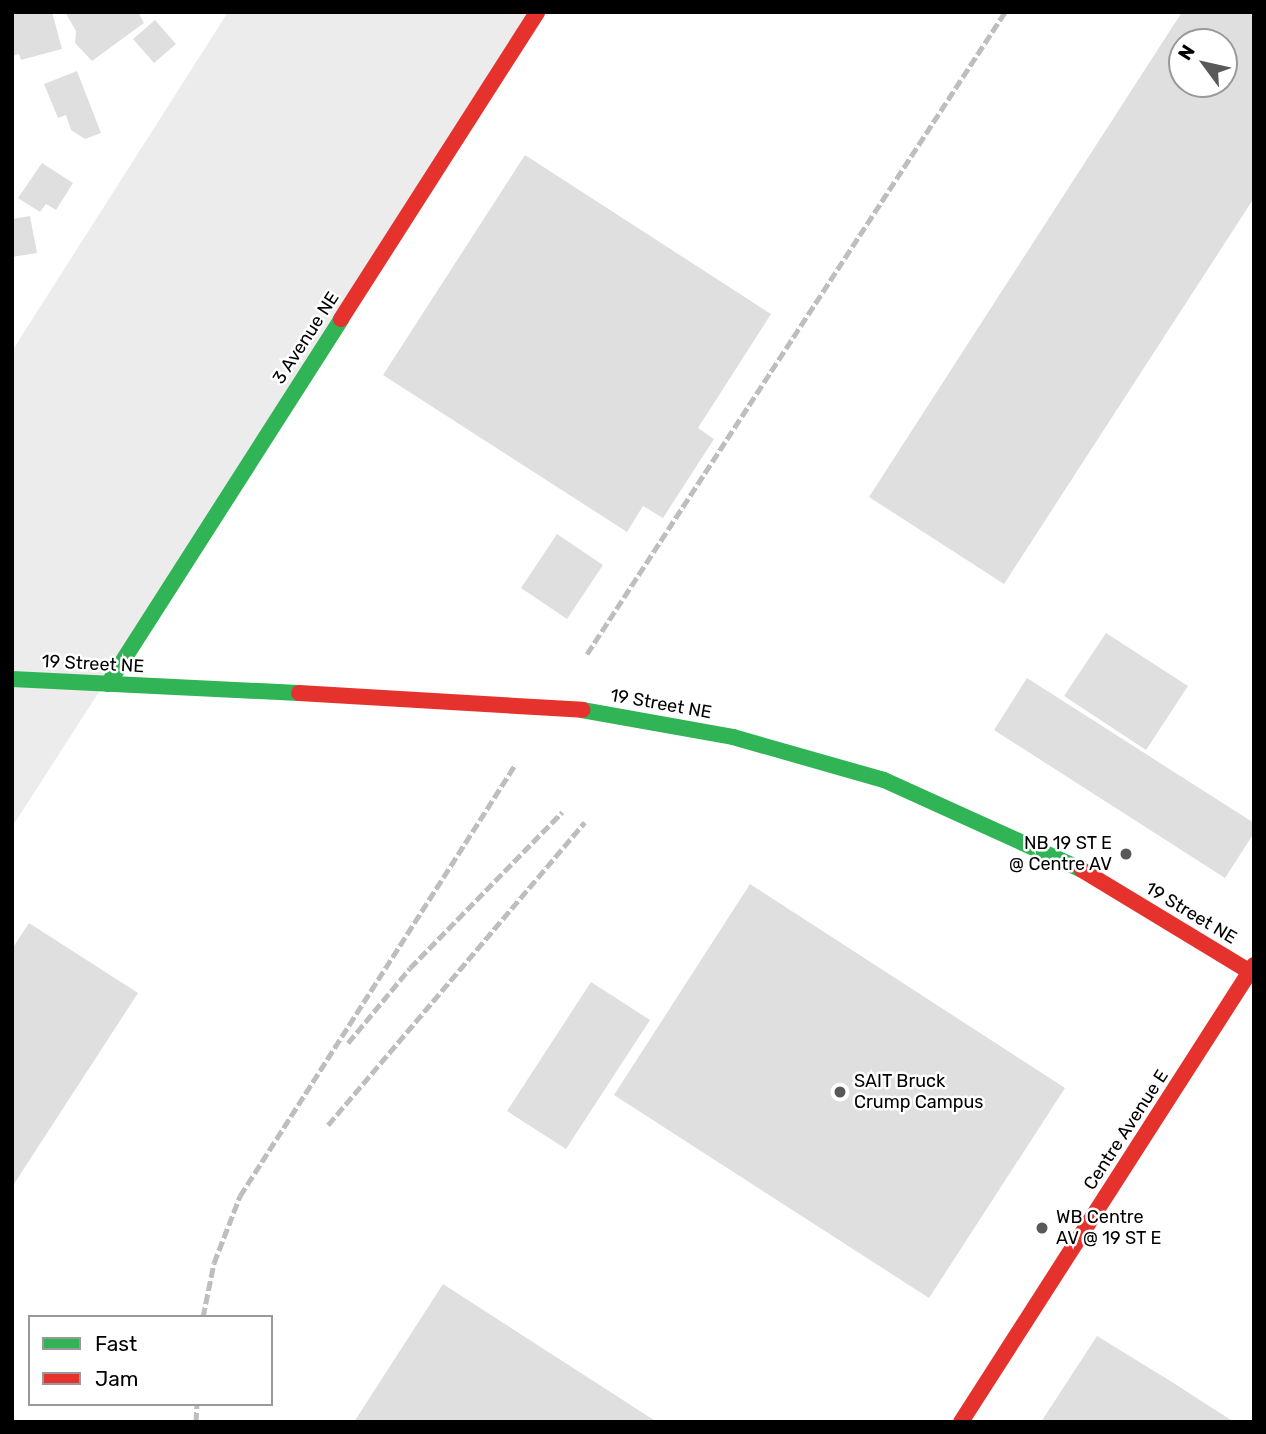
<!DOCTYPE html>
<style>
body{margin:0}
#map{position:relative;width:1266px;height:1434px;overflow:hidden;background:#fff;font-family:Rubik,sans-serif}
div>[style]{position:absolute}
.green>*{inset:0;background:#ececec}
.building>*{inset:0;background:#dfdfdf}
.fast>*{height:16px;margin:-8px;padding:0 8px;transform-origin:8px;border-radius:8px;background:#30b455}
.jam>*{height:16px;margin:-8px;padding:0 8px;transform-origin:8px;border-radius:8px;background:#e5322d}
.rail>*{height:5px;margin-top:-2.5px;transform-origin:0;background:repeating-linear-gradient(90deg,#bebebe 0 10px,transparent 0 13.5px)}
.dots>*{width:19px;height:19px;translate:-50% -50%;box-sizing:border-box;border:4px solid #fff;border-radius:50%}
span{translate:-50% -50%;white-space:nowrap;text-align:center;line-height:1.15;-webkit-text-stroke:5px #fff;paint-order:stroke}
.street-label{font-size:18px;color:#000}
.poi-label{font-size:18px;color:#000}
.right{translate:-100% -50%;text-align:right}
.left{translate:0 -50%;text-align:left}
.frame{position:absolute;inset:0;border:14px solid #000;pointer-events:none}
.legend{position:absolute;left:28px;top:1315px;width:245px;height:91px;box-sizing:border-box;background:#fff;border:2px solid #999;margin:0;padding:9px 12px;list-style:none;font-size:21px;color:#000}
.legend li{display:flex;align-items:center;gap:14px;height:35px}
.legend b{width:35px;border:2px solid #999}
.north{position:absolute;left:1168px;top:28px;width:70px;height:70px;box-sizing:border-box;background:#fff;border:2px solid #999;border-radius:50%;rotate:303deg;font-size:19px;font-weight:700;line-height:28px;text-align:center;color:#000}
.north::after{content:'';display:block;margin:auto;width:24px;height:32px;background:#595959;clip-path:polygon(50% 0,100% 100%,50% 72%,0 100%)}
</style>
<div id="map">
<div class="green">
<div style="clip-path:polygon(228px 12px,537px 12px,12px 827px,12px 351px)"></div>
</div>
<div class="building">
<div style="clip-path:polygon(12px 12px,52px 12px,62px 49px,21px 60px,19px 54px,12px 56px)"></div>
<div style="clip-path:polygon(65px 12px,138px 12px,144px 23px,92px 61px,75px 43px,76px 31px)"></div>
<div style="clip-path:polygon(evenodd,1182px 12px,1254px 12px,1254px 198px,1004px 584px,869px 497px,1182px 12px,1182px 42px,1224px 42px,1224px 84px,1182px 84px,1182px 42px)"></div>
<div style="clip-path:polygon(155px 20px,176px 44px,154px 63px,133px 39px)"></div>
<div style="clip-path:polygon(77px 71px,101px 133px,85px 139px,71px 130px,66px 115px,58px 118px,44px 84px)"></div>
<div style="clip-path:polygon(525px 155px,771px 314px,698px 428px,714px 439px,663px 518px,643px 506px,627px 532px,383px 375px)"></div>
<div style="clip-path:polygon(42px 163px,73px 183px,56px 210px,46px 204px,40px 212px,18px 198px)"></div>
<div style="clip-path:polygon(30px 216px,37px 253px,12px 257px,12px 219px)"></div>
<div style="clip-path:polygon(557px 534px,603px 565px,567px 619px,521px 588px)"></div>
<div style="clip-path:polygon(1106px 633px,1188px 686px,1146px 750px,1064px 696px)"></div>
<div style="clip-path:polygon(1027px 678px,1254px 823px,1254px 833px,1225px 878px,994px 730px)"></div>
<div style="clip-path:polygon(750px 884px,1065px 1088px,929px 1298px,614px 1095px)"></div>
<div style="clip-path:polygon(29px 923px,138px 993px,12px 1187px,12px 949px)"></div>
<div style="clip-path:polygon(591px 982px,650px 1020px,566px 1149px,507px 1111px)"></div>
<div style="clip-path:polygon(443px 1284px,657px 1422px,354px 1422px)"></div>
<div style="clip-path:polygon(1097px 1336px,1172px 1382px,1234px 1422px,1041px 1422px)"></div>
</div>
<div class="fast">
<div style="left:12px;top:679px;width:287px;rotate:2.8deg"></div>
<div style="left:108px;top:684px;width:433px;rotate:-57.4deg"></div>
<div style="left:582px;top:710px;width:153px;rotate:10.1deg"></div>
<div style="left:733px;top:737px;width:157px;rotate:15.9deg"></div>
<div style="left:884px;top:780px;width:217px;rotate:24.4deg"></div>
</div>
<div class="jam">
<div style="left:341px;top:319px;width:364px;rotate:-57.4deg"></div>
<div style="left:299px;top:693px;width:284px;rotate:3.4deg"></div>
<div style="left:1082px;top:870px;width:201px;rotate:31.2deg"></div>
<div style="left:961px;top:1422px;width:543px;rotate:-57.33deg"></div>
</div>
<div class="rail">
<div style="left:587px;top:654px;width:766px;rotate:-56.93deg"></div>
<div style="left:348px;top:1043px;width:97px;rotate:-50.4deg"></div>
<div style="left:410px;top:968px;width:218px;rotate:-45.7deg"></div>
<div style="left:328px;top:1125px;width:397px;rotate:-49.7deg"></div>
<div style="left:203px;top:1317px;width:55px;rotate:-78.5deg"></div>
<div style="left:214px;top:1263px;width:72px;rotate:-68.8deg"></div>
<div style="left:240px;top:1196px;width:511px;rotate:-57.46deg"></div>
<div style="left:196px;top:1422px;width:18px;rotate:-87deg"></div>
</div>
<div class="dots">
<div style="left:1126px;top:854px;background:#595959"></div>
<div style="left:840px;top:1092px;background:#595959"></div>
<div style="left:1042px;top:1228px;background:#595959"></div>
</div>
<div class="street-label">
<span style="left:306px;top:338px;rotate:-57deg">3 Avenue NE</span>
<span style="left:93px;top:664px;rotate:3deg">19 Street NE</span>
<span style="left:661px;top:704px;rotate:10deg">19 Street NE</span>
<span style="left:1191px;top:913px;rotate:31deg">19 Street NE</span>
<span style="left:1126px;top:1130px;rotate:-57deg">Centre Avenue E</span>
</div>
<div class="poi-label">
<span class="right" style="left:1112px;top:854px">NB 19 ST E<br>@ Centre AV</span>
<span class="left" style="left:854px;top:1092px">SAIT Bruck<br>Crump Campus</span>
<span class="left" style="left:1056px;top:1228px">WB Centre<br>AV @ 19 ST E</span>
</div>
<div class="frame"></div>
<ul class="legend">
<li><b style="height:9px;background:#30b455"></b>Fast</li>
<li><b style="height:9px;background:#e5322d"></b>Jam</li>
</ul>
<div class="north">N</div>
</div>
